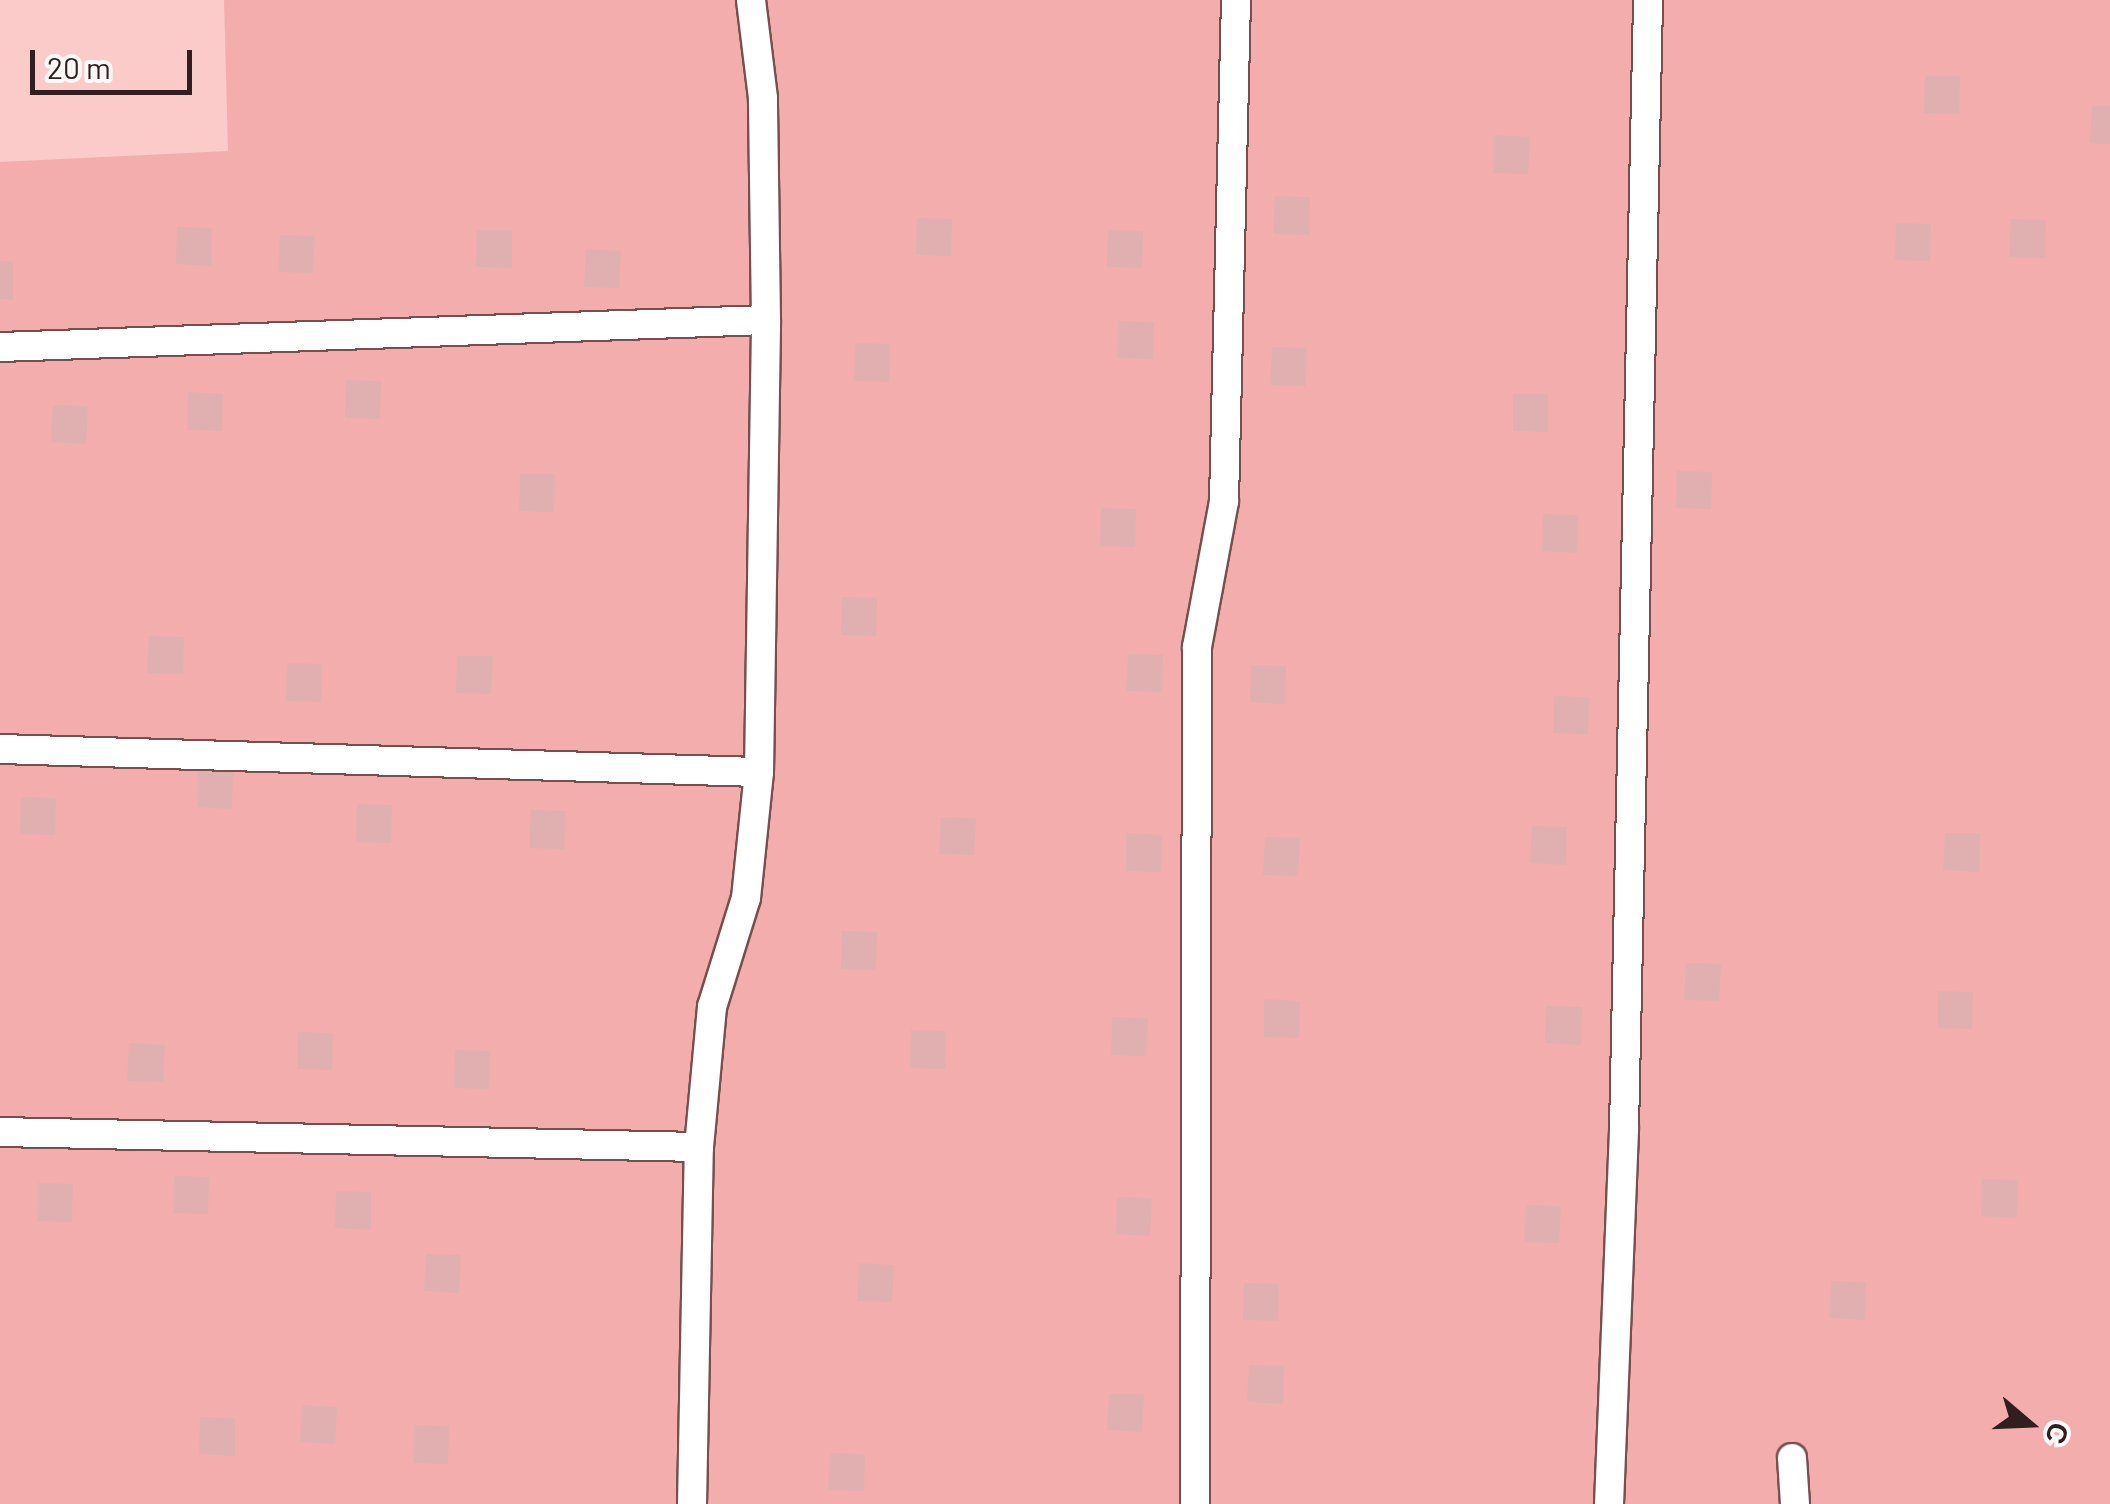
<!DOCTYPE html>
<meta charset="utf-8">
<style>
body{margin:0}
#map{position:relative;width:2110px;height:1504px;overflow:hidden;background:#fbcbca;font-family:Barlow,sans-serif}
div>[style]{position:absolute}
.green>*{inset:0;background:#f3adad}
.building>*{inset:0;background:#dfb0af}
.roads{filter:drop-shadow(2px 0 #784f4f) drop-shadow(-2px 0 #784f4f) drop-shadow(0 2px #784f4f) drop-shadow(0 -2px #784f4f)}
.service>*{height:28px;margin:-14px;padding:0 14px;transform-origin:14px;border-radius:14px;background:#fff}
span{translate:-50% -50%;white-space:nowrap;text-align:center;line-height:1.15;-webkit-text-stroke:8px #fdf8f8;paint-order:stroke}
.north{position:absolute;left:1980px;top:1374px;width:100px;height:100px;-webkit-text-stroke:8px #fdf8f8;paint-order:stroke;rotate:109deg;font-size:28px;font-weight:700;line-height:40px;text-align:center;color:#311f1f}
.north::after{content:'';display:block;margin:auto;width:35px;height:45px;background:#311f1f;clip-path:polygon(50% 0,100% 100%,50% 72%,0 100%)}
.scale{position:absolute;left:30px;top:50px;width:162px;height:45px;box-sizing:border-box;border:5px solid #311f1f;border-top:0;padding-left:12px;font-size:30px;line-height:35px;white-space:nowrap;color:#311f1f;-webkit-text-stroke:8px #fdf8f8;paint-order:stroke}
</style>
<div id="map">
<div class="green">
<div style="clip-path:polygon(224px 0,2110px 0,2110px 1504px,0 1504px,0 162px,228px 151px)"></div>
</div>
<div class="building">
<div style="clip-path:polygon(1925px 76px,1960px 76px,1959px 114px,1924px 113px)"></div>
<div style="clip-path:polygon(2092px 106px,2110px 106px,2110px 144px,2090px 143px)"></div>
<div style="clip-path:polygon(1494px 135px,1530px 137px,1528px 174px,1493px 173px)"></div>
<div style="clip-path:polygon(1275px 196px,1310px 197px,1309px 235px,1273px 234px)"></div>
<div style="clip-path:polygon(917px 218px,952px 219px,951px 256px,916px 255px)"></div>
<div style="clip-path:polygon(2011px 219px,2046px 220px,2045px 258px,2009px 257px)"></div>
<div style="clip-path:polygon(1896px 223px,1931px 224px,1930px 261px,1895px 260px)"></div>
<div style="clip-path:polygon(177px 227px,212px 228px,211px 266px,176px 264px)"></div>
<div style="clip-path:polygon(477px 230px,512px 230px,512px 268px,476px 267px)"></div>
<div style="clip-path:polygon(1108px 230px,1143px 231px,1142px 268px,1107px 267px)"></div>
<div style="clip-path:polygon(280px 235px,315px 236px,313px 273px,278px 272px)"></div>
<div style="clip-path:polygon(586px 249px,621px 251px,619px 288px,584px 287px)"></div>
<div style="clip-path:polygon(0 261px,13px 262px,13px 300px,0 299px)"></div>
<div style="clip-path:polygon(1118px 321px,1154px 322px,1153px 359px,1117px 358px)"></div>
<div style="clip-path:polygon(855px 343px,890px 344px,889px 382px,854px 381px)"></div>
<div style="clip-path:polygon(1272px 347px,1307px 348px,1305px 386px,1270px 385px)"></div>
<div style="clip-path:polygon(346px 380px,381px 381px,380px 419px,345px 418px)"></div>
<div style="clip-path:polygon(188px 392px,223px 394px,222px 431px,187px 430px)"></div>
<div style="clip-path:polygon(1513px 394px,1548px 394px,1548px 432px,1513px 431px)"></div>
<div style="clip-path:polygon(53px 405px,88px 406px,86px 444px,51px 442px)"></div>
<div style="clip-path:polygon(1677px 471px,1712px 472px,1711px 509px,1676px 508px)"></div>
<div style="clip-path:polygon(520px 474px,555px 474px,554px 512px,519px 511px)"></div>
<div style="clip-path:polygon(1101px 508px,1136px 509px,1135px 547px,1100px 546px)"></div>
<div style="clip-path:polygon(1543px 514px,1578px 515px,1577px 553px,1542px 551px)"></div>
<div style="clip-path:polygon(842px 597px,877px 598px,876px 636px,841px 635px)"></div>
<div style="clip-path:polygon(149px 636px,184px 637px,183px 674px,147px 673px)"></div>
<div style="clip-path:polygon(1128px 654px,1163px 655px,1162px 692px,1126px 691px)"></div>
<div style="clip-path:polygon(457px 656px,493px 656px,491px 694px,456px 693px)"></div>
<div style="clip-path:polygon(287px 663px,322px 664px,321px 702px,286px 701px)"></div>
<div style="clip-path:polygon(1251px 665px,1286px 666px,1285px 704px,1250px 702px)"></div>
<div style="clip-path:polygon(1554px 696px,1589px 697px,1588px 735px,1553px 733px)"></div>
<div style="clip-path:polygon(198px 770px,233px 770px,232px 809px,197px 807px)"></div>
<div style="clip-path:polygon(21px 797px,56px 798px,55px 835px,20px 834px)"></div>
<div style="clip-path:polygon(357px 804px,392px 805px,391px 843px,356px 842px)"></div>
<div style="clip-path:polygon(531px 810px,566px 811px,564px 849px,529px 848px)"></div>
<div style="clip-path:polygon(941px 817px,976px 818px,974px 855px,939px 854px)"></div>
<div style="clip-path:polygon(1532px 826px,1567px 827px,1566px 865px,1530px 863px)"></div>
<div style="clip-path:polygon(1126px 833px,1162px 835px,1161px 872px,1126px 871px)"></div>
<div style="clip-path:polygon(1945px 833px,1980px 833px,1979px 872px,1943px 870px)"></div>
<div style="clip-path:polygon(1265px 837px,1300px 838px,1298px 876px,1263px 875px)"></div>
<div style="clip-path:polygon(842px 931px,877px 932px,876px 970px,841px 969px)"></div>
<div style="clip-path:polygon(1686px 963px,1721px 964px,1719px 1001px,1684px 1000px)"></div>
<div style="clip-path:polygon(1938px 991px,1973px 992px,1972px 1029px,1937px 1028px)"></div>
<div style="clip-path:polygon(1264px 999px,1300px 1001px,1299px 1038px,1264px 1037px)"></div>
<div style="clip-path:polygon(1546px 1006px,1582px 1007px,1581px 1045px,1545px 1043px)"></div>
<div style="clip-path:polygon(1112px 1017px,1148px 1018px,1146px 1056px,1111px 1055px)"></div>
<div style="clip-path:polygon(911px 1030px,946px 1031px,945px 1069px,910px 1068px)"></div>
<div style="clip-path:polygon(298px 1032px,333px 1033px,332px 1070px,297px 1069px)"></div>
<div style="clip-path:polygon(129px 1043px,165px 1045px,163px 1082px,127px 1081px)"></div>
<div style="clip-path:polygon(455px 1050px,490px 1051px,489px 1089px,454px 1088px)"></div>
<div style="clip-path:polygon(174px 1176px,209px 1177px,208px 1214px,173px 1213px)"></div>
<div style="clip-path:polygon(1982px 1179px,2018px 1180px,2017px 1218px,1981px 1216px)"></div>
<div style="clip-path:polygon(38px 1183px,73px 1184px,72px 1222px,37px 1221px)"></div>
<div style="clip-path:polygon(336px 1191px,371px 1192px,371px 1230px,335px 1228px)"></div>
<div style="clip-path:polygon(1117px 1197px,1152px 1198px,1150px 1236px,1116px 1234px)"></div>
<div style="clip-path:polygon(1526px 1205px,1561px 1206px,1559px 1243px,1524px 1242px)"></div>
<div style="clip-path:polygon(426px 1254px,461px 1255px,459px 1293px,424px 1291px)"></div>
<div style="clip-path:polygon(859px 1263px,894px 1265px,892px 1302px,857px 1301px)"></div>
<div style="clip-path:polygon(1831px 1281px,1866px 1282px,1865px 1320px,1829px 1318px)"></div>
<div style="clip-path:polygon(1244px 1283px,1279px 1284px,1278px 1321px,1243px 1320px)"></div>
<div style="clip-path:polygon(1249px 1365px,1284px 1366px,1283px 1404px,1247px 1402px)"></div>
<div style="clip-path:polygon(1109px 1394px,1144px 1394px,1142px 1432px,1107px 1430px)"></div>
<div style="clip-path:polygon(302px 1405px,337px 1407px,335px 1444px,300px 1442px)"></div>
<div style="clip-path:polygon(200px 1417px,235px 1418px,235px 1456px,199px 1454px)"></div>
<div style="clip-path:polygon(414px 1425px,449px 1426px,448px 1464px,413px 1463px)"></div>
<div style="clip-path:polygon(830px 1453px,865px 1454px,864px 1491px,828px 1490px)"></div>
</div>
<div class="roads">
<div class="service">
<div style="left:0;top:347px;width:766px;rotate:-2.02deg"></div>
<div style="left:0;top:749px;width:759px;rotate:1.74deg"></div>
<div style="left:0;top:1132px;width:699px;rotate:1.23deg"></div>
<div style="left:1792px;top:1458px;width:46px;rotate:86.3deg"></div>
<div style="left:692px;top:1504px;width:357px;rotate:-88.9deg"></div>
<div style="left:699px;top:1147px;width:141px;rotate:-84.7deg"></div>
<div style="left:712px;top:1007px;width:114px;rotate:-72.7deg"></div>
<div style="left:746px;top:898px;width:127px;rotate:-84.1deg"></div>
<div style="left:759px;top:772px;width:452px;rotate:-89.1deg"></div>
<div style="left:766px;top:320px;width:222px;rotate:-90.8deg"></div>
<div style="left:763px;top:98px;width:99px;rotate:-97deg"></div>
<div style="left:1195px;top:1504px;width:857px;rotate:-89.87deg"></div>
<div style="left:1197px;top:647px;width:148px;rotate:-79.5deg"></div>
<div style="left:1224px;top:501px;width:501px;rotate:-88.63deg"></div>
<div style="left:1609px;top:1504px;width:375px;rotate:-87.7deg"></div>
<div style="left:1624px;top:1129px;width:1129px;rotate:-88.78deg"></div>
</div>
</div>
<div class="north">С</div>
<div class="scale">20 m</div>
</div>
